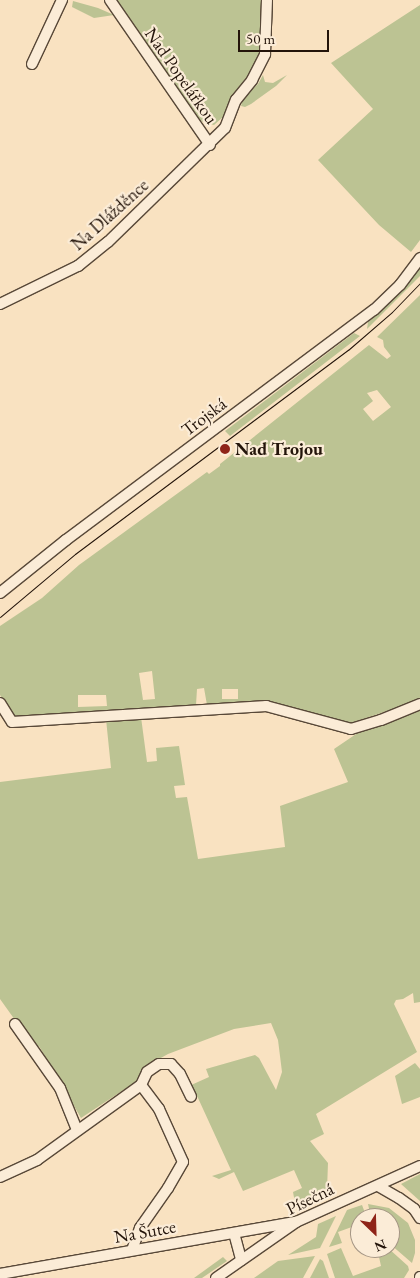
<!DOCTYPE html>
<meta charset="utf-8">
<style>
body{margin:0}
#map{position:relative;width:420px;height:1278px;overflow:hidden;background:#f9e2c1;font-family:"EB Garamond",serif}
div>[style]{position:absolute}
.green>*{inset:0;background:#bcc393}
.roads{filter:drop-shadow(1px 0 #584838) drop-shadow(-1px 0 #584838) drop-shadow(0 1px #584838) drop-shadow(0 -1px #584838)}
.minor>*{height:10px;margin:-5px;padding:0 5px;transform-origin:5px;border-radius:5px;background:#fbecd7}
.tram>*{height:1px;margin:-0.5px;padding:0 0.5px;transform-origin:0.5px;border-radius:0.5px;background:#23140a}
.dots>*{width:14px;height:14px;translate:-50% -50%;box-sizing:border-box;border:2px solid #fbecd7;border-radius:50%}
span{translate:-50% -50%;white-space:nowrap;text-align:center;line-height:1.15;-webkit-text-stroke:4.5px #fbecd7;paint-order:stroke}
.street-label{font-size:18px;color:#23140a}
.poi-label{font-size:18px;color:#23140a;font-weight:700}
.left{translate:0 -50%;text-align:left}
.north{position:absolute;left:350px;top:1208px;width:50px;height:50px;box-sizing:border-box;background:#fbecd7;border:1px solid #a59685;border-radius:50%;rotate:156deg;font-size:14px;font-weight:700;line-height:20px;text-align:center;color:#23140a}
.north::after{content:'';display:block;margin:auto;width:18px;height:22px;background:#8f2418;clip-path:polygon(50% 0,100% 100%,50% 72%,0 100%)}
.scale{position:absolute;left:238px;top:30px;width:91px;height:22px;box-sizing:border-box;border:2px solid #23140a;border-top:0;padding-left:6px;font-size:15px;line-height:18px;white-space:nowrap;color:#23140a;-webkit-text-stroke:4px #fbecd7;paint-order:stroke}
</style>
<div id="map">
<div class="green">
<div style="clip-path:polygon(116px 0,261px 0,260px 55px,232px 109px,214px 125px,203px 122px,194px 115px)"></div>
<div style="clip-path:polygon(73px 1px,98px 8px,114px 15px,94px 18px,72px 7px)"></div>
<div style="clip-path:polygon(420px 5px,420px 240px,411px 252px,379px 225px,318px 160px,373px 109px,331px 63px)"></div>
<div style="clip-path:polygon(263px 75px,265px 82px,273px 83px,287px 75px,276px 86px,251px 104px,245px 107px,241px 106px,244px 96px,258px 84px)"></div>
<div style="clip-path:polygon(420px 267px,420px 276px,367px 329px,368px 322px,392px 301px)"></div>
<div style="clip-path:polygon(evenodd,420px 295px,420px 700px,351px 723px,261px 702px,207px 705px,204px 688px,197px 689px,196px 705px,164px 709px,86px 712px,15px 719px,0 695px,0 626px,42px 598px,79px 565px,207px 472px,209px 474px,220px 466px,220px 464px,369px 345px,387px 359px,391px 356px,384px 347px,383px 340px,377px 337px,420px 295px,377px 390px,391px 407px,373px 421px,363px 409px,373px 401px,367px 393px,377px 390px,420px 295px,152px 671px,155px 699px,143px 700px,139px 673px,152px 671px,420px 295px,222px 689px,238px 689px,238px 699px,222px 699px,222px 689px,420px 295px,78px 695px,106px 695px,107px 706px,78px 707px,78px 695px)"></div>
<div style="clip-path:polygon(354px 333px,360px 336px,230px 436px,225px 431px)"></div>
<div style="clip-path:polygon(420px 708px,420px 1002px,414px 1003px,413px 993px,403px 999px,396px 1000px,394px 1004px,417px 1052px,316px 1114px,324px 1134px,310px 1141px,328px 1163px,327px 1190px,295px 1203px,293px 1192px,302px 1188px,294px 1170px,243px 1191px,234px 1172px,219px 1179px,212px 1176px,231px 1170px,198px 1098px,189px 1086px,209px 1077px,206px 1069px,255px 1055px,259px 1058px,276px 1090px,282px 1072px,278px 1040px,271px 1023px,234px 1029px,168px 1054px,150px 1064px,134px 1083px,81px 1118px,39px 1046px,35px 1048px,0 999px,0 782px,111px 768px,106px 719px,141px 717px,147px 762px,157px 761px,156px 748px,179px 746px,185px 785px,174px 786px,176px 798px,187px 797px,198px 859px,285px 847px,280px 806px,348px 782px,334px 749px,365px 728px)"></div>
<div style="clip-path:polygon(415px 1063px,420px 1069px,420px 1097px,402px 1104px,395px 1076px)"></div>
<div style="clip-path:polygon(420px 1174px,420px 1201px,401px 1184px)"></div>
<div style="clip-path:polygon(368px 1204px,389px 1208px,408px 1223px,415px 1240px,415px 1253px,412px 1263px,390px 1244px,390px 1218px,371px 1218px)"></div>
<div style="clip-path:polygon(362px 1205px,367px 1218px,360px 1218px,360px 1224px,338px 1232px,342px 1243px,329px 1247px,347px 1210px)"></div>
<div style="clip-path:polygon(336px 1216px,320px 1248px,288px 1255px,316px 1237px,318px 1224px)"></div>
<div style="clip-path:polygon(341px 1248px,353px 1276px,381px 1266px,377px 1248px,388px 1248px,408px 1266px,409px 1270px,404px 1278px,335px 1278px,327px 1254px)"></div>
<div style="clip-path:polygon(315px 1256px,303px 1278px,254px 1278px,278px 1261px)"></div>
<div style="clip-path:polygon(223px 1257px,227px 1261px,202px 1278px,194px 1278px)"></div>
<div style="clip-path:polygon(320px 1259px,323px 1261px,329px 1278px,310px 1278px)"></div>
</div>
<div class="roads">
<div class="minor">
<div style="left:110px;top:0;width:176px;rotate:55.4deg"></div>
<div style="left:32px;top:64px;width:71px;rotate:-64.9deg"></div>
<div style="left:0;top:304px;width:87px;rotate:-26deg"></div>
<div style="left:78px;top:266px;width:38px;rotate:-39deg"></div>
<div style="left:108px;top:242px;width:163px;rotate:-44.3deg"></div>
<div style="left:225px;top:128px;width:30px;rotate:-69deg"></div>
<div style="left:236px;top:100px;width:26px;rotate:-51deg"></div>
<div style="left:252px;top:80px;width:29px;rotate:-63deg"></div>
<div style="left:265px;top:54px;width:54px;rotate:-87.9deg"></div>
<div style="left:0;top:593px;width:85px;rotate:-38.8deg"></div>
<div style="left:66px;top:540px;width:384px;rotate:-36.8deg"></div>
<div style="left:374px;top:310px;width:36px;rotate:-44deg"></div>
<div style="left:400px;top:285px;width:34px;rotate:-53deg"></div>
<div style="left:0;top:703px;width:22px;rotate:58deg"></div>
<div style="left:12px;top:722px;width:255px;rotate:-3.6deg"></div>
<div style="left:266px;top:706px;width:88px;rotate:15.1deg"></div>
<div style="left:351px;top:729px;width:31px;rotate:-17deg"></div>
<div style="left:381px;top:720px;width:42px;rotate:-22.3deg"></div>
<div style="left:15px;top:1024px;width:78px;rotate:54.9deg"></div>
<div style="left:60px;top:1088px;width:45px;rotate:68deg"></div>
<div style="left:141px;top:1085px;width:14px;rotate:-65deg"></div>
<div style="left:147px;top:1072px;width:14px;rotate:-34deg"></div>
<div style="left:159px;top:1064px;width:12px"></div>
<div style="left:171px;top:1064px;width:13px;rotate:48deg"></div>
<div style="left:180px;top:1074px;width:25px;rotate:64deg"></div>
<div style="left:0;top:1177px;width:41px;rotate:-24.7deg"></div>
<div style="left:37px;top:1160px;width:128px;rotate:-35.8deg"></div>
<div style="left:141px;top:1085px;width:30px;rotate:53deg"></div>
<div style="left:159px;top:1109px;width:58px;rotate:65.6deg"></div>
<div style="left:183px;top:1162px;width:30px;rotate:120deg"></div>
<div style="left:168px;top:1188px;width:49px;rotate:125deg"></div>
<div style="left:140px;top:1228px;width:23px;rotate:110deg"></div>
<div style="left:378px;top:1186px;width:24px;rotate:30deg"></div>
<div style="left:399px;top:1198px;width:19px;rotate:36deg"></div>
<div style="left:414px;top:1209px;width:11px;rotate:56deg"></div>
<div style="left:234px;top:1233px;width:28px;rotate:75deg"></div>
<div style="left:0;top:1274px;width:301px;rotate:-10deg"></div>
<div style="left:216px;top:1278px;width:98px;rotate:-35deg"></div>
<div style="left:296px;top:1222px;width:136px;rotate:-24.3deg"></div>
<div style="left:420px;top:1278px;width:1px;rotate:-90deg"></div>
</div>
</div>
<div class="tram">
<div style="left:0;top:617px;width:98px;rotate:-40deg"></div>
<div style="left:75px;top:554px;width:341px;rotate:-36.8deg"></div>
<div style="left:348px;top:350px;width:58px;rotate:-40.8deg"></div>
<div style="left:392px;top:312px;width:40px;rotate:-46deg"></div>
</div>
<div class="dots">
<div style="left:225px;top:449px;background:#8f2418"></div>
</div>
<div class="street-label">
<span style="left:181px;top:76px;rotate:55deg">Nad Popelářkou</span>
<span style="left:110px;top:215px;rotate:-42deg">Na Dlážděnce</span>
<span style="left:204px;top:417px;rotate:-37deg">Trojská</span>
<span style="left:310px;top:1199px;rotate:-26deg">Písečná</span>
<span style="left:145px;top:1232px;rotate:-10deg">Na Šutce</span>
</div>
<div class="poi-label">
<span class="left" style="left:235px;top:449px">Nad Trojou</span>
</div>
<div class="north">N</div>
<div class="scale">50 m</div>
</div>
